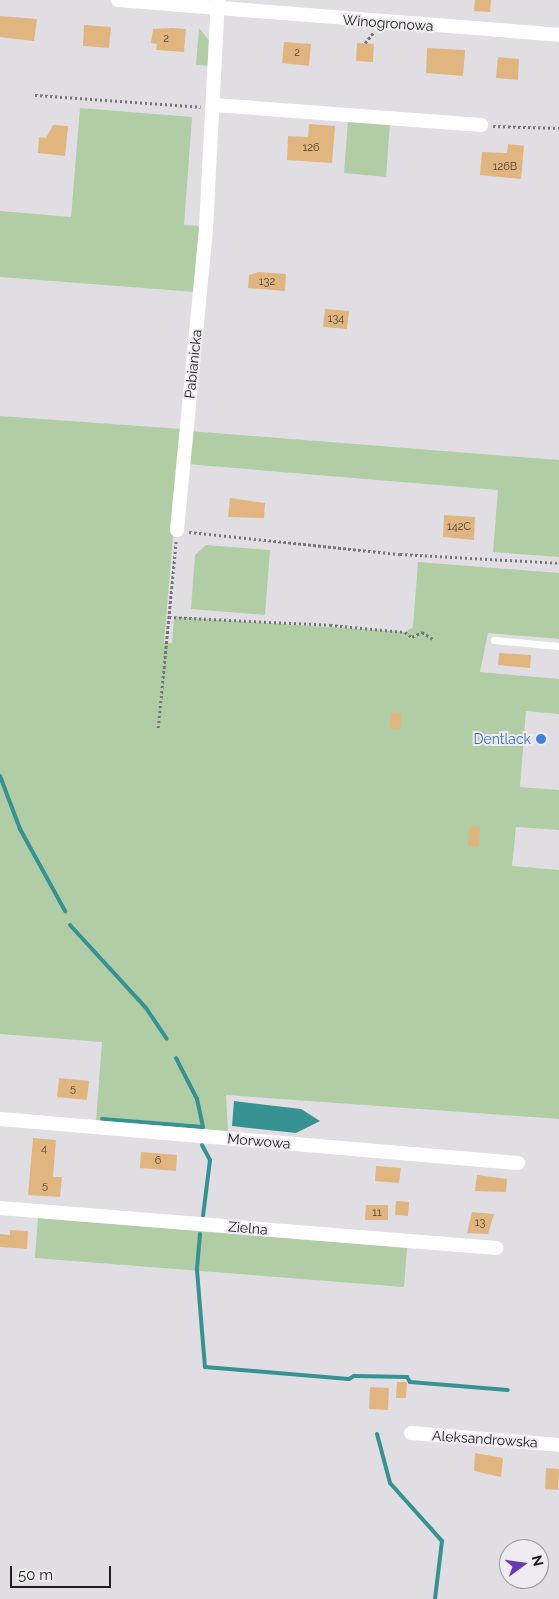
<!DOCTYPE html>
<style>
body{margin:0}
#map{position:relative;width:559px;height:1599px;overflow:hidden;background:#e1dee3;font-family:Raleway,sans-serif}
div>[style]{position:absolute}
.green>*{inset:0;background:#b1cda6}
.water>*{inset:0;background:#379292}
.stream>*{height:4px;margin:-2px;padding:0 2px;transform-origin:2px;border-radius:2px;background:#379292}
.building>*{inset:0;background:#e1b580}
.path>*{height:2.5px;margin-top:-1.25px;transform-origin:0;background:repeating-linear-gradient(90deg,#757477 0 2.5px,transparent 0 5px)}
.lane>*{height:7px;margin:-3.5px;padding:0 3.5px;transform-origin:3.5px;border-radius:3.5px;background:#fff}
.street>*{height:14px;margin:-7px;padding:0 7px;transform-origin:7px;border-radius:7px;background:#fff}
.dots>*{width:14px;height:14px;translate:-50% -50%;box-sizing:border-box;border:2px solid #eeecf1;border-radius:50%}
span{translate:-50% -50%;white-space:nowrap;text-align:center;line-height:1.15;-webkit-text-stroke:4px #eeecf1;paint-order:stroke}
.number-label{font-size:11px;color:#4e4236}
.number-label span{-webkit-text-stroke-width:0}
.street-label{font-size:14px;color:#1d1c1e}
.shop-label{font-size:14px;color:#366cbe}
.right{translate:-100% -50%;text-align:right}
.north{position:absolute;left:499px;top:1539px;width:50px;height:50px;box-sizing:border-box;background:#eeecf1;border:1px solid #9a999d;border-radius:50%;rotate:76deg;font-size:14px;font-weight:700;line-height:20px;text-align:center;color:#1d1c1e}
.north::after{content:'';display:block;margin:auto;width:18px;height:22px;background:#683ab2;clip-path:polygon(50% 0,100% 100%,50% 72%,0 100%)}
.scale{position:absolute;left:10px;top:1566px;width:101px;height:22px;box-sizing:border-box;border:2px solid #1d1c1e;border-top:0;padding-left:6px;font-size:15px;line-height:18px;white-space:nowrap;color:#1d1c1e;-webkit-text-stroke:4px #eeecf1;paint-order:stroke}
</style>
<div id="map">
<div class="green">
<div style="clip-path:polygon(199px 28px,212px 44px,211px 66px,196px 65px)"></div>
<div style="clip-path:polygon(80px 108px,192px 117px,184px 225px,202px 226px,195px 292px,0 277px,0 211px,71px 217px)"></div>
<div style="clip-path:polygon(348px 120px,390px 123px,386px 177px,344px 173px)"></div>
<div style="clip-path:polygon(0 416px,182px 429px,164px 643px,172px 643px,174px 617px,405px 632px,413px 627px,418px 562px,559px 573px,559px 639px,488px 633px,480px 672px,559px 679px,559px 714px,526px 711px,520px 787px,559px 790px,559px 830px,516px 827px,512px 866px,559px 870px,559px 1119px,226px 1095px,228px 1131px,96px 1121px,102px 1042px,0 1034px)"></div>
<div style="clip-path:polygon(189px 431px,559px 460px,559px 557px,493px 552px,498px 490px,186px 464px)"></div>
<div style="clip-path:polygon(206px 545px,270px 550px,265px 615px,191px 609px,195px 555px)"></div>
<div style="clip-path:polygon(38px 1218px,407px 1248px,404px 1287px,35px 1258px)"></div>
</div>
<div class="water">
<div style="clip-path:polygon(234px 1101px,301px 1109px,320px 1121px,296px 1133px,232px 1126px)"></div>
</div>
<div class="stream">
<div style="left:0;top:776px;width:57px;rotate:69.3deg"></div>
<div style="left:20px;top:829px;width:94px;rotate:61.2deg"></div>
<div style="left:70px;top:925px;width:113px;rotate:47.5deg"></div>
<div style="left:146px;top:1008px;width:37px;rotate:56deg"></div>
<div style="left:102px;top:1119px;width:101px;rotate:4.5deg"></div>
<div style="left:203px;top:1127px;width:29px;rotate:-102deg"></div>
<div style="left:197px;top:1099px;width:46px;rotate:-117.1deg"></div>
<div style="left:202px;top:1145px;width:17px;rotate:62deg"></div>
<div style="left:210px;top:1160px;width:56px;rotate:97.1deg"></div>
<div style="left:200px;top:1234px;width:36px;rotate:95deg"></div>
<div style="left:197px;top:1270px;width:97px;rotate:85.3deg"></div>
<div style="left:205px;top:1367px;width:144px;rotate:4.8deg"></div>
<div style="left:349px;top:1379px;width:6px;rotate:-31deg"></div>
<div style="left:354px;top:1376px;width:53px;rotate:1.1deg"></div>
<div style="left:407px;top:1377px;width:6px;rotate:59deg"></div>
<div style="left:410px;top:1382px;width:98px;rotate:4.7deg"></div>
<div style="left:377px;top:1434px;width:51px;rotate:75.1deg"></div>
<div style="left:390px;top:1483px;width:78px;rotate:48.1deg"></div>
<div style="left:442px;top:1541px;width:58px;rotate:96.9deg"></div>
</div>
<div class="building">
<div style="clip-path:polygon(475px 0,491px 0,490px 12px,474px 11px)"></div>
<div style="clip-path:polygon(0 16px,37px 19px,34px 41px,0 37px)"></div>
<div style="clip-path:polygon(84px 25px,111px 27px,109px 48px,83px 46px)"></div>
<div style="clip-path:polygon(173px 28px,186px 29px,184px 52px,156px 50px,157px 44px,151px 43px,153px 29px)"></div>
<div style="clip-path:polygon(284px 42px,311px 44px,309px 66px,282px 63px)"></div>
<div style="clip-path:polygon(357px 43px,374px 44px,373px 62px,356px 61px)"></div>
<div style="clip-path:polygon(427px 48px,465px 50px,463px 76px,426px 73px)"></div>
<div style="clip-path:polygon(498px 57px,519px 59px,518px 80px,496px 78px)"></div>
<div style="clip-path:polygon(309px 124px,335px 126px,332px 163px,287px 160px,288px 136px,308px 137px)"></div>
<div style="clip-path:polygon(53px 125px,68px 126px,65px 156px,38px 153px,39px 137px,46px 138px)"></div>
<div style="clip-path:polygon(508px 144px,524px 146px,521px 179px,480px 175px,482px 152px,507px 153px)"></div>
<div style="clip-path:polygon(259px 272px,286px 274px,285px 291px,248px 288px,249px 275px)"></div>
<div style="clip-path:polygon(325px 309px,349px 311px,347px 329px,323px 327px)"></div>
<div style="clip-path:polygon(230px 498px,265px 503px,264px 518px,228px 517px)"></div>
<div style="clip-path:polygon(444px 515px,475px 517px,474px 540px,443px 537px)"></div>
<div style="clip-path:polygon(499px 653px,531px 655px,530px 668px,498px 665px)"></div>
<div style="clip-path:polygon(391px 712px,402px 714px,400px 730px,389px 728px)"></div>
<div style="clip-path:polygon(470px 826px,480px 827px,479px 847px,468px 846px)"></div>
<div style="clip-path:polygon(59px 1078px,89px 1081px,87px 1100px,57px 1097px)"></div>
<div style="clip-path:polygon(33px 1138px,56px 1140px,53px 1177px,62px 1177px,60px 1197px,28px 1195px)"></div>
<div style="clip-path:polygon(141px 1152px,177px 1155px,176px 1171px,140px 1168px)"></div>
<div style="clip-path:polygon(376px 1166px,401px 1168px,399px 1183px,375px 1181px)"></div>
<div style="clip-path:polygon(477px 1175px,507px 1179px,506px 1192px,475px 1191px)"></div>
<div style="clip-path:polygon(396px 1201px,409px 1202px,408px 1216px,395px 1215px)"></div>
<div style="clip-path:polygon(366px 1205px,388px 1205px,388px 1220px,365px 1220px)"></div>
<div style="clip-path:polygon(472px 1212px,494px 1214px,488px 1234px,467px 1233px)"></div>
<div style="clip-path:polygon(10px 1230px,28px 1231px,27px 1249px,0 1247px,0 1234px,10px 1235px)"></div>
<div style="clip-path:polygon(397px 1382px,407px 1382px,406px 1398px,396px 1398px)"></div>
<div style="clip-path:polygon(370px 1387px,389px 1388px,388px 1410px,369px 1409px)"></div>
<div style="clip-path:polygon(475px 1453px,503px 1458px,501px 1477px,474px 1471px)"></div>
<div style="clip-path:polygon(546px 1468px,559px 1469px,558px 1490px,545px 1489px)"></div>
</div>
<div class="path">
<div style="left:365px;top:43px;width:13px;rotate:-51deg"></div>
<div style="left:35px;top:95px;width:166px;rotate:4.1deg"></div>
<div style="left:493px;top:126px;width:66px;rotate:1.7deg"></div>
<div style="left:189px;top:532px;width:212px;rotate:6deg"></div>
<div style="left:400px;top:554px;width:159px;rotate:3.2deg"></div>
<div style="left:169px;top:617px;width:161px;rotate:2.8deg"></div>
<div style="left:330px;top:625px;width:75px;rotate:5.3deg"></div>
<div style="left:405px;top:632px;width:9px;rotate:36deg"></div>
<div style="left:412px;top:637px;width:11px;rotate:-27deg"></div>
<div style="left:422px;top:632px;width:15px;rotate:32deg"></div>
<div style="left:158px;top:728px;width:187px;rotate:-84.5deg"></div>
</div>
<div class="lane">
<div style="left:494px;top:640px;width:65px;rotate:5.3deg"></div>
</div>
<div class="street">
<div style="left:118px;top:0;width:442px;rotate:4.5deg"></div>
<div style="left:215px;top:105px;width:267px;rotate:4.3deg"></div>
<div style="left:177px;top:530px;width:303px;rotate:-84.5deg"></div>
<div style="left:206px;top:228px;width:228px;rotate:-87deg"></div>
<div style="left:0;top:1119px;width:520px;rotate:4.86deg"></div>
<div style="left:0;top:1208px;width:498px;rotate:4.6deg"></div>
<div style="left:411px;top:1433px;width:148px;rotate:4.6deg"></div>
</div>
<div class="dots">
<div style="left:541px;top:739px;background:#3f7fe0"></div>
</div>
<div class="number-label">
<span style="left:166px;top:39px">2</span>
<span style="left:297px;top:53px">2</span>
<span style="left:311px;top:148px">126</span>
<span style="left:505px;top:167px">126B</span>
<span style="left:267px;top:282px">132</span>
<span style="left:336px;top:319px">134</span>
<span style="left:459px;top:527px">142C</span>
<span style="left:73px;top:1089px">5</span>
<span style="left:44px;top:1149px">4</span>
<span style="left:158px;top:1161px">6</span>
<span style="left:45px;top:1186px">5</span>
<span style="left:377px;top:1213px">11</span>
<span style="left:480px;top:1223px">13</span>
</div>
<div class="street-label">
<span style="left:388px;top:23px;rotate:4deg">Winogronowa</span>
<span style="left:193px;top:364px;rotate:-84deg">Pabianicka</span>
<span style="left:259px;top:1141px;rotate:5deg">Morwowa</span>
<span style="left:248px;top:1228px;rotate:5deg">Zielna</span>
<span style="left:485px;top:1439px;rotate:4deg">Aleksandrowska</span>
</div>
<div class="shop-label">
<span class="right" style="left:531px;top:739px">Dentlack</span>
</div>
<div class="north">N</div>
<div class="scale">50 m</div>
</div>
